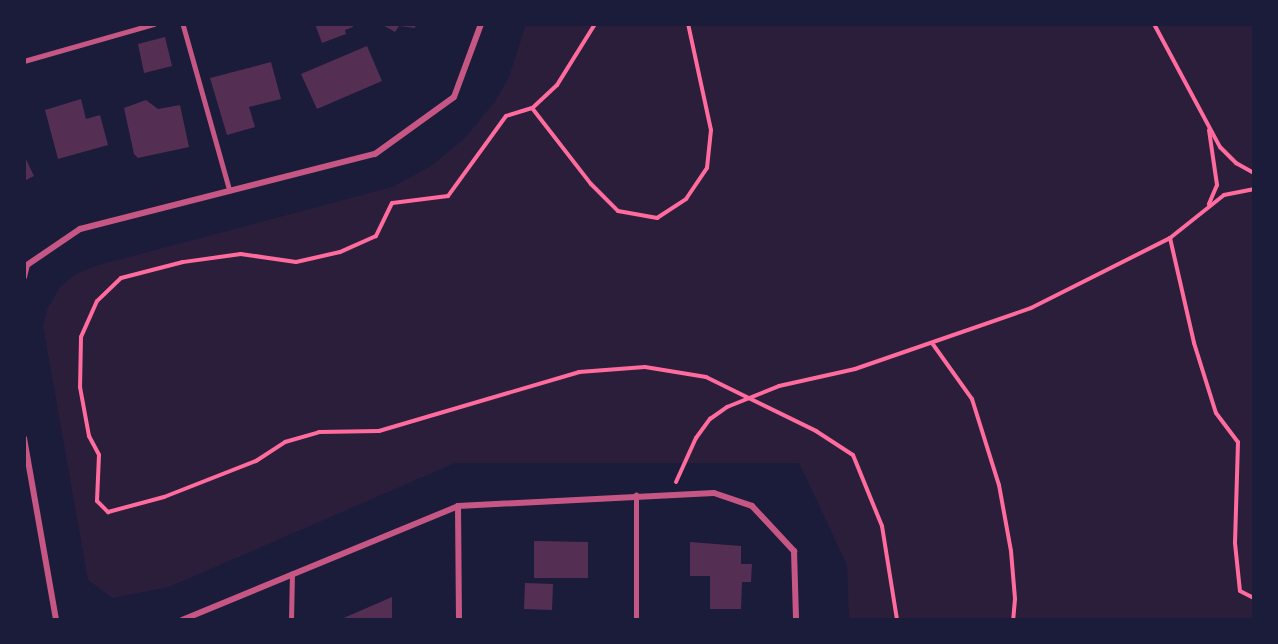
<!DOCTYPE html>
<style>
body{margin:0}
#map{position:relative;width:1278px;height:644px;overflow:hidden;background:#1b1b3a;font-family:Helvetica,sans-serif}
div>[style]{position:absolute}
.green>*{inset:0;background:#2a1e3b}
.building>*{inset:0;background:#542f53}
.path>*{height:4px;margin:-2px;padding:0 2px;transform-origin:2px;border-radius:2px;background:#ff6b9d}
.service>*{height:4.5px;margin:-2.25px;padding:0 2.25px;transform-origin:2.25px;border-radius:2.25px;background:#c65784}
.minor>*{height:6px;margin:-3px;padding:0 3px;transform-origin:3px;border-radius:3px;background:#c65784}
span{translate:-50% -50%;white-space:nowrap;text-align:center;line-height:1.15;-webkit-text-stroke:4.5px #1b1b3a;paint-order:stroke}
.frame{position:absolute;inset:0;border:26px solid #1b1b3a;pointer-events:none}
</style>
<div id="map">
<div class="green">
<div style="clip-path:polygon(526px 24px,1254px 24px,1254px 620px,849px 620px,847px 565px,799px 463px,455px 463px,169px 587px,112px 598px,88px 580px,43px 326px,47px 310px,59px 288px,74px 275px,95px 266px,392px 187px,431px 166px,465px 138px,496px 100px,509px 77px)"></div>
</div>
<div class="building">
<div style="clip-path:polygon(315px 24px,352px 24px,353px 27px,345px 30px,346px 34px,322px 43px)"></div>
<div style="clip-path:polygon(381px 24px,416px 24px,415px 28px,399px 26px,395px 32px)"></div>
<div style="clip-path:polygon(165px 37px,172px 66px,144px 73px,138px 44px)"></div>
<div style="clip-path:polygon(367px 46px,382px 81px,317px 109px,301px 74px)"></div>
<div style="clip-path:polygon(271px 62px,281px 99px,249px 107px,255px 127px,227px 135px,210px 78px)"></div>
<div style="clip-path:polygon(81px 99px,86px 119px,100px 115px,108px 145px,58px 159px,45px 110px)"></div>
<div style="clip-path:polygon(146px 100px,158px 109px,180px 105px,189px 147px,138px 158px,134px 154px,124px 108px)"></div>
<div style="clip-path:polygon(24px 155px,34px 176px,24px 181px)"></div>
<div style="clip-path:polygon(534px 541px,588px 542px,588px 578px,534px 578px)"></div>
<div style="clip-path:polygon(690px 542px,741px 546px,741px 564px,752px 564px,751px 582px,742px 582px,741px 609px,710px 609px,710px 576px,690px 576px)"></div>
<div style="clip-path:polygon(525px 583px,553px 584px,552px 610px,524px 609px)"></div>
<div style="clip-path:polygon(392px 597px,392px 620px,339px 620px)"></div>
</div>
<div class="path">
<div style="left:595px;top:24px;width:72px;rotate:121.9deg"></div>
<div style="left:557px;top:85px;width:34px;rotate:137deg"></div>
<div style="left:532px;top:108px;width:27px;rotate:163deg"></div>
<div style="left:506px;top:116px;width:99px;rotate:125.9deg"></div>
<div style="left:448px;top:196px;width:56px;rotate:172.9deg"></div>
<div style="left:392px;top:203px;width:37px;rotate:116deg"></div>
<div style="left:376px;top:236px;width:39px;rotate:156deg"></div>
<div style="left:340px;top:252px;width:45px;rotate:167.2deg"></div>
<div style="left:296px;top:262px;width:56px;rotate:-171.7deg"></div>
<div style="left:241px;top:254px;width:59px;rotate:172.1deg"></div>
<div style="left:183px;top:262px;width:64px;rotate:165.5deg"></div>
<div style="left:121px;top:278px;width:33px;rotate:136deg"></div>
<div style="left:97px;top:301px;width:39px;rotate:114deg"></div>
<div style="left:81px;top:337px;width:50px;rotate:91.1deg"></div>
<div style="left:80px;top:387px;width:50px;rotate:79.6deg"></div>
<div style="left:89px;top:436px;width:21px;rotate:62deg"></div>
<div style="left:99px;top:455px;width:46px;rotate:92.5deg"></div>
<div style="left:97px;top:501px;width:16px;rotate:45deg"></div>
<div style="left:108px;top:512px;width:58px;rotate:-15deg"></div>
<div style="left:164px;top:497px;width:99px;rotate:-21.4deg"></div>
<div style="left:256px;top:461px;width:35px;rotate:-33deg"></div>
<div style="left:285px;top:442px;width:35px;rotate:-16deg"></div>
<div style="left:319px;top:432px;width:60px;rotate:-1deg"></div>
<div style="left:379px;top:431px;width:209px;rotate:-16.4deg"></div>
<div style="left:579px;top:372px;width:66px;rotate:-4.3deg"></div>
<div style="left:645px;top:367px;width:62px;rotate:9.3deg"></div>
<div style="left:706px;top:377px;width:123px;rotate:26.1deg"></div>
<div style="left:816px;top:431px;width:44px;rotate:33deg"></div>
<div style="left:853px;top:455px;width:77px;rotate:67.8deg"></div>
<div style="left:882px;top:526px;width:95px;rotate:80.9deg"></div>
<div style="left:1154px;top:24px;width:140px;rotate:61.8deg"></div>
<div style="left:1220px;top:147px;width:23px;rotate:45deg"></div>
<div style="left:1236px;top:163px;width:21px;rotate:29deg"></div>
<div style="left:532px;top:108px;width:96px;rotate:52.2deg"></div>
<div style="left:591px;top:184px;width:38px;rotate:45deg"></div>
<div style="left:618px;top:211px;width:40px;rotate:10deg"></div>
<div style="left:657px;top:218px;width:35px;rotate:-33deg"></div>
<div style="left:686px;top:199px;width:37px;rotate:-56deg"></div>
<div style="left:707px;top:168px;width:38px;rotate:-84deg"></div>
<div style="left:711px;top:130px;width:108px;rotate:-102.2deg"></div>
<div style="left:1209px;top:130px;width:56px;rotate:81.7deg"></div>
<div style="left:1217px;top:185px;width:21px;rotate:113deg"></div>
<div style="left:1170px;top:238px;width:108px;rotate:77.1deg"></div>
<div style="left:1194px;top:343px;width:73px;rotate:72.6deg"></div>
<div style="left:1216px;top:413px;width:36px;rotate:53deg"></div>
<div style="left:1238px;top:442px;width:101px;rotate:91.7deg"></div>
<div style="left:1235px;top:543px;width:48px;rotate:84.1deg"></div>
<div style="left:1240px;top:591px;width:16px;rotate:27deg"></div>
<div style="left:932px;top:343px;width:69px;rotate:54.5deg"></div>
<div style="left:972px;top:399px;width:90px;rotate:72.6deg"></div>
<div style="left:999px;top:485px;width:67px;rotate:79.7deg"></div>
<div style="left:1011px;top:551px;width:48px;rotate:85.2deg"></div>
<div style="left:1015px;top:599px;width:21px;rotate:95deg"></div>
<div style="left:676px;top:482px;width:48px;rotate:-65.6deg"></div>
<div style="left:696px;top:438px;width:24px;rotate:-54deg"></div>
<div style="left:710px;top:419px;width:21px;rotate:-35deg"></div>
<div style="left:727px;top:407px;width:56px;rotate:-22deg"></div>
<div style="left:779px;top:386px;width:78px;rotate:-12.6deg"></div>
<div style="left:855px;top:369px;width:186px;rotate:-19.1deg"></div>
<div style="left:1031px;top:308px;width:156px;rotate:-26.7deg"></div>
<div style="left:1170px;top:238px;width:69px;rotate:-38.5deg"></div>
<div style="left:1224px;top:195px;width:31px;rotate:-11deg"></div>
</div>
<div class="service">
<div style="left:183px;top:24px;width:173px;rotate:74.3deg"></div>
<div style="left:24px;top:61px;width:135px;rotate:-15.9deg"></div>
<div style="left:291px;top:620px;width:46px;rotate:-88.8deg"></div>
<div style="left:636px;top:620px;width:125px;rotate:-90deg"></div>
</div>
<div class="minor">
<div style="left:24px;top:277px;width:12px;rotate:-76deg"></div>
<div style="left:27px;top:265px;width:64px;rotate:-34.2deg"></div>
<div style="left:80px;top:229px;width:304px;rotate:-14.3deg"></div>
<div style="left:375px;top:154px;width:97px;rotate:-35.8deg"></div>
<div style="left:454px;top:97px;width:78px;rotate:-69.7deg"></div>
<div style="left:24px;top:438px;width:185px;rotate:80deg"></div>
<div style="left:458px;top:506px;width:114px;rotate:89.5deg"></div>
<div style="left:182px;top:620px;width:299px;rotate:-22.4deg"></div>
<div style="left:458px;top:506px;width:256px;rotate:-2.9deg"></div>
<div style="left:714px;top:493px;width:40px;rotate:18.9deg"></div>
<div style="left:752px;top:506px;width:62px;rotate:47deg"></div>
<div style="left:794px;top:551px;width:69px;rotate:88.3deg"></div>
</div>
<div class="frame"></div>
</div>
